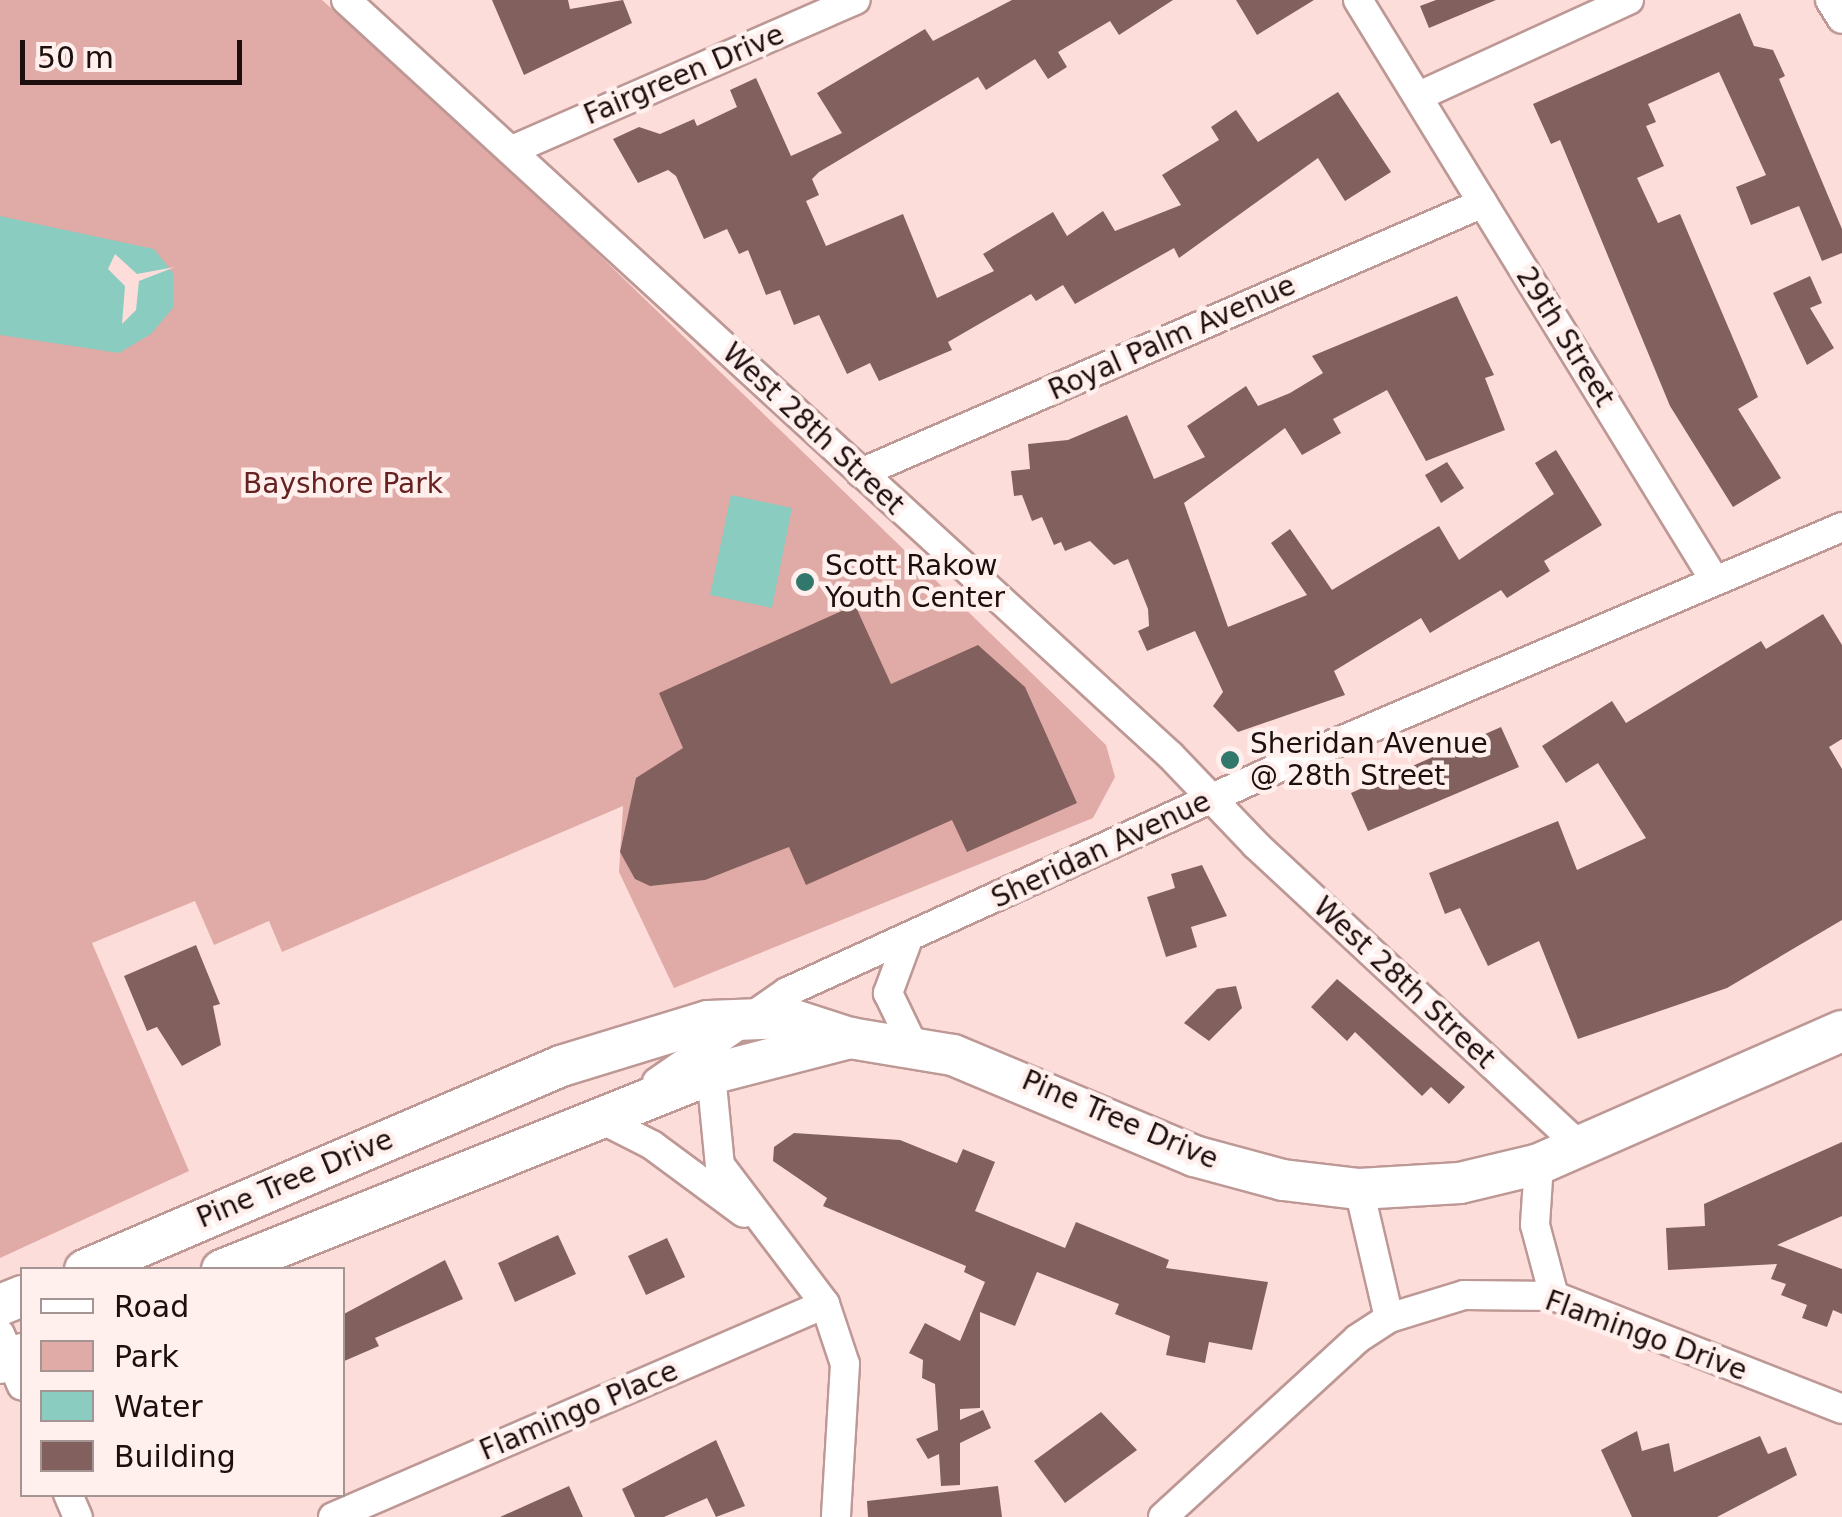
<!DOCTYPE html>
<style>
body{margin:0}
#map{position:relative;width:1842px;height:1517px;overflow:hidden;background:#fdddda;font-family:"DejaVu Sans",sans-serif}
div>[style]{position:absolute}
.green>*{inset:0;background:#e0aaa6}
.water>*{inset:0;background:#8accbf}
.pier>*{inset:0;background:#fdddda}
.building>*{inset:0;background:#82605e}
.roads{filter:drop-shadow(2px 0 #bd9895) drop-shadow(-2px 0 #bd9895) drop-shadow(0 2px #bd9895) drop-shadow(0 -2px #bd9895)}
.street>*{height:28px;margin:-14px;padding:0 14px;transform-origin:14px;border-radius:14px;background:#fff}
.secondary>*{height:40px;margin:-20px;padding:0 20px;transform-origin:20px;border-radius:20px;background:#fff}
.dots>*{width:28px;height:28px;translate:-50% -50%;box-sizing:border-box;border:5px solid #ffefed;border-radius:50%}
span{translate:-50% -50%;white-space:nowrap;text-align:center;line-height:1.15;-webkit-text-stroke:9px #ffefed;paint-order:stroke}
.street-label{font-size:28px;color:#1c0f0e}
.park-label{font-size:28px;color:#662121}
.poi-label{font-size:28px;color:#1c0f0e}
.left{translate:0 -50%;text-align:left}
.legend{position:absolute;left:20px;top:1267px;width:325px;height:230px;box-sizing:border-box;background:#ffefed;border:2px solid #a49594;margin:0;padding:12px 18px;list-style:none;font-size:30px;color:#1c0f0e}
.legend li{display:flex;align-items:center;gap:20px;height:50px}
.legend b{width:50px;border:2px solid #a49594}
.scale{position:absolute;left:20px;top:40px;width:222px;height:45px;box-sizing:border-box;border:5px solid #1c0f0e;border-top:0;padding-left:12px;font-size:30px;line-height:35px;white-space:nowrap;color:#1c0f0e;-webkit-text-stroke:8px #ffefed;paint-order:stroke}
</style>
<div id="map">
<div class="green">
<div style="clip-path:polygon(0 0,322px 0,503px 162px,1106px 745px,1115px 777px,1093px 818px,674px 988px,619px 872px,623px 806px,282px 952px,269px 921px,214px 945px,195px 901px,92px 943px,189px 1171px,0 1258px)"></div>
</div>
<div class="water">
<div style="clip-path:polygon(0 216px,154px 249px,173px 273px,173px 308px,151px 334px,119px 353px,0 335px)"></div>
<div style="clip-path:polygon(731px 495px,792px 508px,772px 608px,710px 595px)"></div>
</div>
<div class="pier">
<div style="clip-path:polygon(115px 254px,137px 274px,175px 267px,139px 281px,136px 310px,122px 324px,125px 286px,108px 269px)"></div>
</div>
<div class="building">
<div style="clip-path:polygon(492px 0,568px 0,570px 9px,623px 0,632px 23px,524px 75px)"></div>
<div style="clip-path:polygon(1012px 0,1173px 0,1119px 35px,1110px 21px,1058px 52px,1067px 67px,1048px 79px,1035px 59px,986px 90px,978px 77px,819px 172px,812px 179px,819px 195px,806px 201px,826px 246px,903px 214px,937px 298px,994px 271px,983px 254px,1053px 212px,1067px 236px,1103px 211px,1115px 231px,1181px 205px,1162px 175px,1219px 140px,1211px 127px,1236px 110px,1258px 142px,1338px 92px,1391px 172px,1345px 201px,1318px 158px,1179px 258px,1174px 248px,1075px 304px,1063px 285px,1036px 301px,1031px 294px,948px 342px,952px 350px,879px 381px,870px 363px,847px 374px,819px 315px,794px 325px,780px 290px,766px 295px,748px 250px,739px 254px,727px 229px,704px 239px,676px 176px,668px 170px,638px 183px,613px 139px,639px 127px,660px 134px,694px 119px,697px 126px,737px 107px,730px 90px,756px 78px,791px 156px,842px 133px,817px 93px,925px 29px,933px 41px)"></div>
<div style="clip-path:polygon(1236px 0,1314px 0,1257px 35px)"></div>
<div style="clip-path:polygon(1436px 0,1496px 0,1429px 28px,1420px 6px)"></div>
<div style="clip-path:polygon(1740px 13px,1754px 46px,1773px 50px,1785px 76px,1779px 79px,1842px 229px,1842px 253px,1822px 261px,1799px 206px,1751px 225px,1736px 187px,1766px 175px,1719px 72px,1648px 104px,1656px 122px,1646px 126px,1664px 166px,1637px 178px,1658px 223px,1680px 214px,1758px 397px,1738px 409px,1781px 478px,1733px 507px,1670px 406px,1560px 140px,1551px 144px,1533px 104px)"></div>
<div style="clip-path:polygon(1810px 276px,1822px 303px,1810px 308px,1834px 348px,1807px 365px,1773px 293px)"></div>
<div style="clip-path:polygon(1457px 296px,1494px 375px,1485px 378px,1505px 430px,1426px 461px,1387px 390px,1333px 419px,1341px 433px,1302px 455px,1285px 428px,1184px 503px,1228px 627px,1307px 595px,1271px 543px,1290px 529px,1332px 590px,1439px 526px,1459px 560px,1554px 494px,1535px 463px,1556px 450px,1602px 525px,1544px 561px,1550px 571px,1507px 598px,1501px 590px,1430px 633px,1421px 618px,1334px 671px,1345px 695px,1238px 732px,1213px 706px,1223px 692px,1195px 631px,1147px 651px,1138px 631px,1149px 626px,1148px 609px,1128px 559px,1114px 565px,1090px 541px,1065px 551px,1061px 542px,1054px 545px,1042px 517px,1032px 521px,1022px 495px,1014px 496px,1011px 471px,1030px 469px,1028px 444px,1068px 440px,1127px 415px,1154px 479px,1205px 457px,1187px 426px,1246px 386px,1258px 406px,1290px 393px,1323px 373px,1312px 356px)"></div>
<div style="clip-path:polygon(1447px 462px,1464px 488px,1441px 503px,1425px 475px)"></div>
<div style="clip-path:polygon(855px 605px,891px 684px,978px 645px,1025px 687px,1077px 803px,967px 852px,952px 820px,806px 885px,789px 847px,705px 880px,650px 886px,635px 879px,620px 852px,636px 778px,683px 748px,659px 693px)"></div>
<div style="clip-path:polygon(1823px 614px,1842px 645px,1842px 739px,1829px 747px,1842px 769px,1842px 920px,1727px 988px,1578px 1039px,1539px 941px,1488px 966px,1460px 908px,1445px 914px,1429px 873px,1558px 821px,1577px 870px,1646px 838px,1598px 763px,1566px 783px,1542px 746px,1612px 701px,1626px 723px,1761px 641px,1766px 649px)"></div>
<div style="clip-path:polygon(1501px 727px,1519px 767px,1368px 831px,1351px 793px)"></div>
<div style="clip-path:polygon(1202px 865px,1227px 916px,1191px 927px,1197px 947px,1166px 957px,1147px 897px,1175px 888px,1171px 874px)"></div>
<div style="clip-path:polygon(196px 945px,220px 1004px,213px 1006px,221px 1045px,182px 1066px,157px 1027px,147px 1031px,124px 976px)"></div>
<div style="clip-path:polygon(1337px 979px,1465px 1087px,1449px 1104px,1431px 1087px,1422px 1096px,1355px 1032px,1347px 1041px,1311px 1007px)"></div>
<div style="clip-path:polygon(1236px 986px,1242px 1008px,1209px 1041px,1184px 1023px,1217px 989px)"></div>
<div style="clip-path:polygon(794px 1133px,900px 1140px,957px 1163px,963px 1149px,995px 1162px,975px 1211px,1065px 1248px,1076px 1222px,1169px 1260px,1166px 1268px,1268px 1282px,1252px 1350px,1209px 1342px,1205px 1363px,1166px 1355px,1170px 1336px,1115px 1314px,1119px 1304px,1037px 1272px,1015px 1326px,980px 1312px,980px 1408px,960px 1409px,960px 1420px,983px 1410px,991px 1428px,960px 1443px,960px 1485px,941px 1486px,939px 1454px,928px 1459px,916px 1439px,938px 1430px,935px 1384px,922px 1378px,923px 1360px,909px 1353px,925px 1323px,960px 1341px,985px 1282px,964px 1272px,966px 1266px,823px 1206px,827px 1198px,773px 1161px,774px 1147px)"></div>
<div style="clip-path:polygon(1842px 1142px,1842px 1216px,1777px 1245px,1842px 1269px,1842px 1314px,1833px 1310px,1827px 1327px,1802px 1318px,1807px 1305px,1781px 1295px,1786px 1284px,1771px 1279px,1777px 1264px,1668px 1270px,1666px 1228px,1705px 1226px,1704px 1204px)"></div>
<div style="clip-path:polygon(558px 1235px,576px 1274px,515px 1302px,498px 1263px)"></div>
<div style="clip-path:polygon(667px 1238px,685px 1277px,646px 1295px,628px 1256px)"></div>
<div style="clip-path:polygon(445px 1260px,463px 1299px,375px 1338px,379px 1346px,342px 1362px,342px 1315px)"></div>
<div style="clip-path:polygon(1101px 1412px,1137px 1450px,1065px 1503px,1034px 1461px)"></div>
<div style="clip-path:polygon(1637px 1431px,1642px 1451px,1669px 1443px,1674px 1472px,1760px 1436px,1768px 1454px,1786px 1447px,1797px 1475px,1717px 1517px,1632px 1517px,1601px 1450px)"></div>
<div style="clip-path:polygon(716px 1440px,745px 1506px,716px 1517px,707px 1498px,664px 1517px,635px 1517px,622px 1489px)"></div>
<div style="clip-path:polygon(569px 1486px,583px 1517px,500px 1517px)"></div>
<div style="clip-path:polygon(998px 1486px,1002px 1517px,868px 1517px,867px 1501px)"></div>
</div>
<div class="roads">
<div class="street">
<div style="left:346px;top:0;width:1119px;rotate:42.5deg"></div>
<div style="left:1171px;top:756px;width:123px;rotate:46.3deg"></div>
<div style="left:1256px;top:845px;width:446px;rotate:42.9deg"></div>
<div style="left:1358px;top:0;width:676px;rotate:58.43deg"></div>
<div style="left:1830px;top:0;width:22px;rotate:58deg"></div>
<div style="left:1419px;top:96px;width:231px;rotate:-24.6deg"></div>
<div style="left:512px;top:150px;width:375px;rotate:-23.6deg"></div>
<div style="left:861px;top:473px;width:678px;rotate:-23.46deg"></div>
<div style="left:908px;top:939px;width:58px;rotate:110.3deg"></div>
<div style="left:888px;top:993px;width:60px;rotate:64.3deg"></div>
<div style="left:711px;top:1074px;width:91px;rotate:84.4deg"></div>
<div style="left:720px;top:1165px;width:174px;rotate:52.9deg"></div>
<div style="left:825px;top:1304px;width:63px;rotate:71.6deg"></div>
<div style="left:845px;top:1364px;width:153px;rotate:93.4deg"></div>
<div style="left:657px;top:1082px;width:158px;rotate:-34.7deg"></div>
<div style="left:787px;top:992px;width:552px;rotate:-24.52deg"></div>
<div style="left:1289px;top:763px;width:601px;rotate:-23.11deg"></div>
<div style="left:601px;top:1119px;width:57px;rotate:27deg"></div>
<div style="left:652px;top:1145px;width:114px;rotate:36.5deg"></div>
<div style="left:1539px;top:1164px;width:61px;rotate:93.8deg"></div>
<div style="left:1535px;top:1225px;width:73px;rotate:75deg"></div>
<div style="left:1359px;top:1189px;width:132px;rotate:76.9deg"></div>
<div style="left:0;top:1334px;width:56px;rotate:67.1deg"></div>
<div style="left:68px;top:1494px;width:25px;rotate:67deg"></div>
<div style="left:333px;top:1517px;width:536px;rotate:-23.41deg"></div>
<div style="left:1163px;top:1517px;width:263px;rotate:-42.5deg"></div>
<div style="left:1357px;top:1339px;width:38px;rotate:-33deg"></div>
<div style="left:1389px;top:1318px;width:78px;rotate:-17deg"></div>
<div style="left:1464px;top:1295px;width:90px;rotate:0.6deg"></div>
<div style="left:1554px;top:1296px;width:309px;rotate:21.4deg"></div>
</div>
<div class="secondary">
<div style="left:85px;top:1270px;width:518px;rotate:-23.2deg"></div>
<div style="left:561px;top:1066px;width:154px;rotate:-17deg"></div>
<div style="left:708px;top:1021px;width:80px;rotate:-2.1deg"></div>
<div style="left:788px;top:1018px;width:65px;rotate:17.9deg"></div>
<div style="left:850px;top:1038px;width:104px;rotate:9.4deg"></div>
<div style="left:953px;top:1055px;width:261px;rotate:22.7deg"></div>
<div style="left:1194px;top:1156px;width:92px;rotate:15.1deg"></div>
<div style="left:1283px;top:1180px;width:77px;rotate:6.8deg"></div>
<div style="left:1359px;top:1189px;width:101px;rotate:-3.4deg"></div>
<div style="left:1460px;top:1183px;width:81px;rotate:-13.5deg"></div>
<div style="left:1539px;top:1164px;width:331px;rotate:-23.7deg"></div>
<div style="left:222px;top:1270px;width:527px;rotate:-21.84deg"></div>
<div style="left:711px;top:1074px;width:144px;rotate:-14.5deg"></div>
<div style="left:0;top:1305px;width:24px;rotate:-22deg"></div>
<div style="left:0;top:1363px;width:24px;rotate:-22deg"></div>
</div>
</div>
<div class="dots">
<div style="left:805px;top:582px;background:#32776c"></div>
<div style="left:1230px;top:760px;background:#32776c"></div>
</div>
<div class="street-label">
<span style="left:684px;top:75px;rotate:-23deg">Fairgreen Drive</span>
<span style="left:1565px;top:337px;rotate:58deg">29th Street</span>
<span style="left:1172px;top:338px;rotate:-24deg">Royal Palm Avenue</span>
<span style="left:813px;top:429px;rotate:43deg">West 28th Street</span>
<span style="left:1101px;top:850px;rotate:-25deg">Sheridan Avenue</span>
<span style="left:1404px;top:983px;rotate:43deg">West 28th Street</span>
<span style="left:1120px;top:1120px;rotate:23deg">Pine Tree Drive</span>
<span style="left:295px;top:1179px;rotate:-23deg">Pine Tree Drive</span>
<span style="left:1646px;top:1336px;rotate:20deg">Flamingo Drive</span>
<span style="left:579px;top:1411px;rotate:-23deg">Flamingo Place</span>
</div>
<div class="park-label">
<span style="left:343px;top:484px">Bayshore Park</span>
</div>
<div class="poi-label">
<span class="left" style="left:825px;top:582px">Scott Rakow<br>Youth Center</span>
<span class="left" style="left:1250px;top:760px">Sheridan Avenue<br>@ 28th Street</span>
</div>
<ul class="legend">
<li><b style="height:12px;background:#fff"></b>Road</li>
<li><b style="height:28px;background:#e0aaa6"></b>Park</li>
<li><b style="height:28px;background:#8accbf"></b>Water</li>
<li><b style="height:28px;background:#82605e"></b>Building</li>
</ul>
<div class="scale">50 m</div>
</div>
